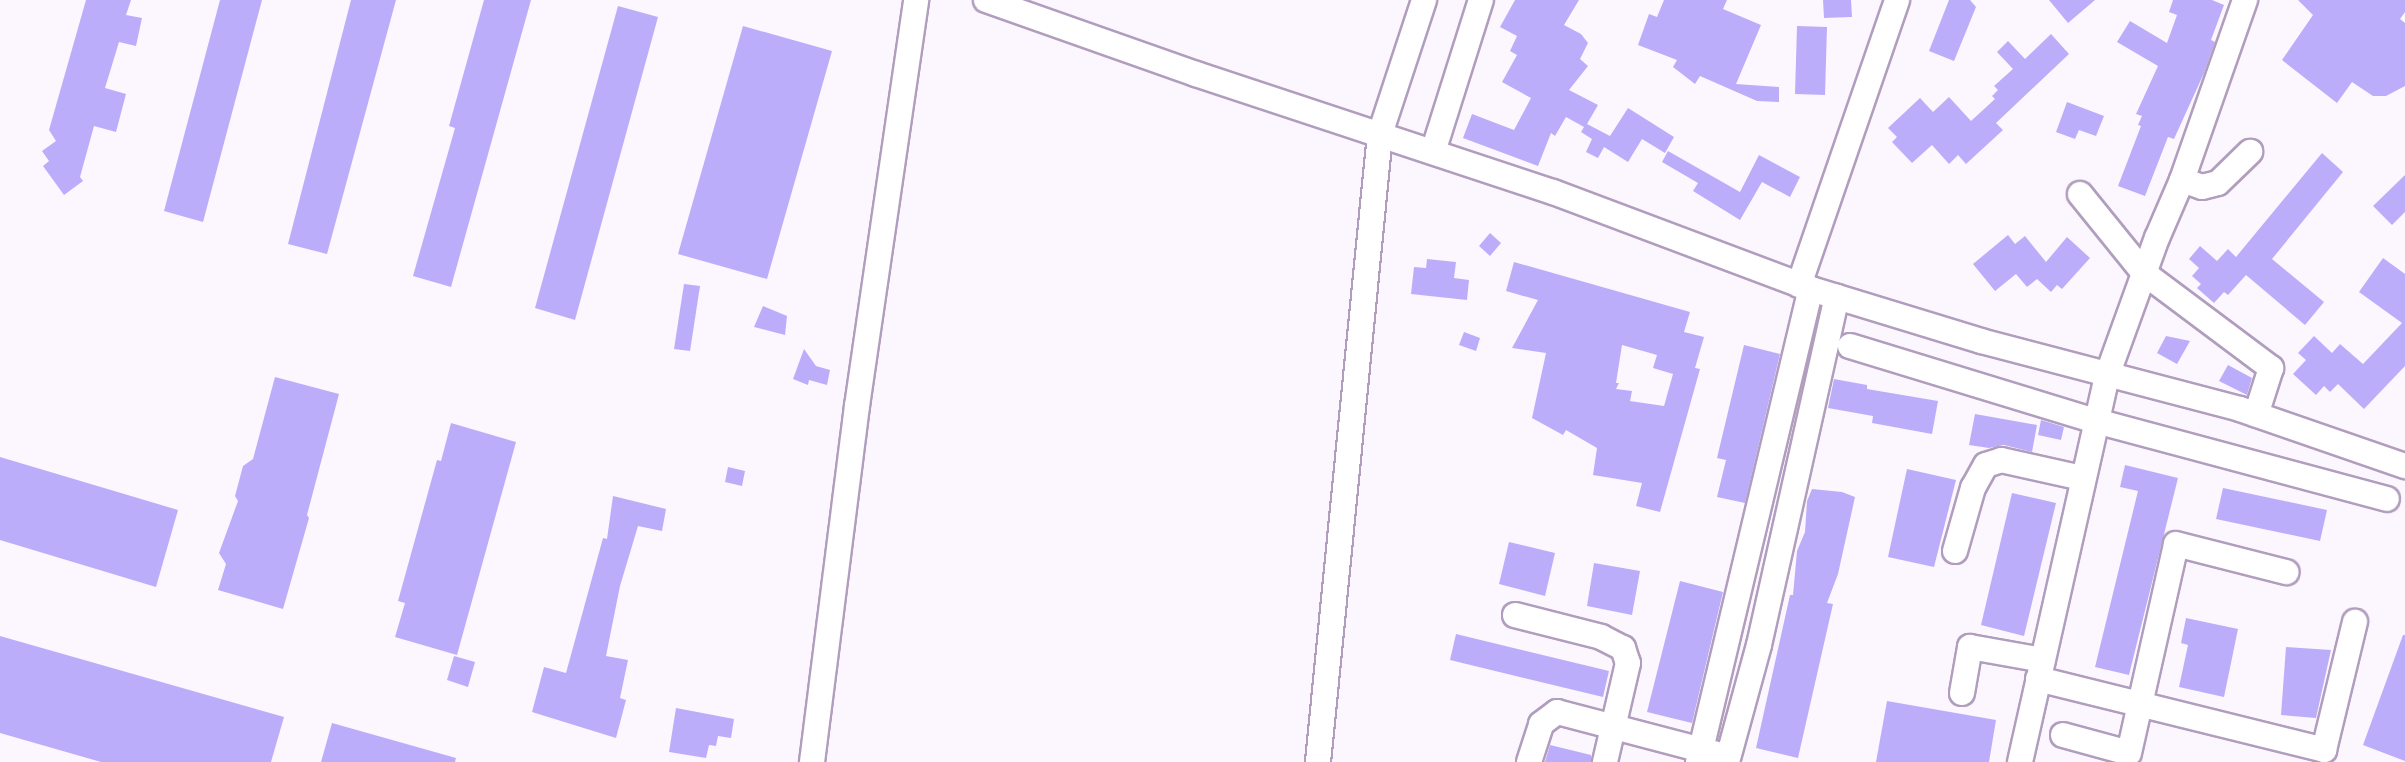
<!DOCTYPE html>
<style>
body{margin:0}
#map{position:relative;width:2405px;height:762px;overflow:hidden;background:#fcf7fe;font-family:Rubik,sans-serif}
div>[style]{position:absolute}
.building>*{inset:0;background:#bcadfa}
.roads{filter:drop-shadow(2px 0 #b19dbd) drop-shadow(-2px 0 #b19dbd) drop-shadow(0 2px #b19dbd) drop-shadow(0 -2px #b19dbd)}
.minor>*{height:24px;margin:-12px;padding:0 12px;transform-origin:12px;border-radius:12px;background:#fff}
span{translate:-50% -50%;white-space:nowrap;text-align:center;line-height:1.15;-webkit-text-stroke:6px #fcf7fe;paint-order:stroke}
</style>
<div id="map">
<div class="building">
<div style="clip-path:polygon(86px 0,131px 0,126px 15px,142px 18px,136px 46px,119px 42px,105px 88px,126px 94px,116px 132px,94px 126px,80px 177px,83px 181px,64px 195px,43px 166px,49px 161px,42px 151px,56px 141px,49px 130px)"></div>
<div style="clip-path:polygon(220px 0,262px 0,203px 222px,164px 211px)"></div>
<div style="clip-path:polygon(351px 0,396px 0,327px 254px,288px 244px)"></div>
<div style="clip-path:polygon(484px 0,531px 0,451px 287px,413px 276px,455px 128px,449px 126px)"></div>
<div style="clip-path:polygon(1515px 0,1579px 0,1564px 25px,1581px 34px,1588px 43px,1580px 59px,1588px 66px,1569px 90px,1598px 105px,1587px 124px,1610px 136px,1628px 108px,1674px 137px,1665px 153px,1642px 139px,1628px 162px,1604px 147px,1598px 158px,1586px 152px,1592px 139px,1581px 132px,1584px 127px,1566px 117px,1555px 136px,1551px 133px,1538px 166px,1463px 138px,1472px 114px,1514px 130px,1531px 98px,1502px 82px,1517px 55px,1510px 51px,1517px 36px,1500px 27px)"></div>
<div style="clip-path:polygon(1664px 0,1727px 0,1723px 9px,1761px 25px,1736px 84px,1779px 87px,1779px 102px,1757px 101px,1700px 76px,1695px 84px,1673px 67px,1677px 60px,1638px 45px,1649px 14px,1657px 17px)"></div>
<div style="clip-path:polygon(1823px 0,1851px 0,1852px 17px,1824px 18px)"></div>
<div style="clip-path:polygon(1949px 0,1970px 0,1976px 7px,1954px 61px,1929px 51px)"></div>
<div style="clip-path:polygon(2049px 0,2095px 0,2068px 23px)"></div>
<div style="clip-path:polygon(2173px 0,2212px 0,2224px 5px,2211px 40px,2215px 42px,2204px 73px,2174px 139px,2168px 137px,2145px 196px,2118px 186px,2141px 126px,2138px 125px,2142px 116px,2136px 114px,2158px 66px,2117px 42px,2130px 21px,2167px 43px,2177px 15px,2169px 12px)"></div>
<div style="clip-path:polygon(2298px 0,2405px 0,2405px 12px,2400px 19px,2405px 23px,2405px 86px,2386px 96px,2373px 96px,2352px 82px,2337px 103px,2282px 60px,2313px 15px)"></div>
<div style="clip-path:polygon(618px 6px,658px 17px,575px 320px,535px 308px)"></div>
<div style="clip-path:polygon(743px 26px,832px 51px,767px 279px,678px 254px)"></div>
<div style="clip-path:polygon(1797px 26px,1827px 27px,1825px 95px,1795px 94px)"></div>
<div style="clip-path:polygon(2051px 34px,2069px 54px,1996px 123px,2003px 130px,1966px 164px,1958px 155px,1949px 164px,1932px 145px,1912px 163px,1892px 142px,1897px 137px,1888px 128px,1920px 98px,1933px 112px,1949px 97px,1971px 121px,1995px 99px,1992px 96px,1998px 90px,1994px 86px,2013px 69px,1997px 52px,2008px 41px,2025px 59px)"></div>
<div style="clip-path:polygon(2067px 102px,2104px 116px,2096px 136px,2079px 130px,2075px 139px,2056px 132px)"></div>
<div style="clip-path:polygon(1668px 151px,1740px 192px,1759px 155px,1800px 177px,1790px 197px,1762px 182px,1740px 220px,1693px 191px,1698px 183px,1662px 162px)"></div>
<div style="clip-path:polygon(2322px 153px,2343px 172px,2272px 259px,2324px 302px,2305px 325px,2246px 275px,2228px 295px,2224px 292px,2214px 303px,2197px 288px,2201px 284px,2192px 276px,2199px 268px,2189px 259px,2200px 246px,2217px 261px,2228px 249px,2236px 257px)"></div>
<div style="clip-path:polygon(2405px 175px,2405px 212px,2392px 225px,2373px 206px)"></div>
<div style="clip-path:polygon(1490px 233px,1501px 243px,1490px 256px,1479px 246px)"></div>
<div style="clip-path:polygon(2008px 235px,2015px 244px,2025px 236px,2046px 262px,2067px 237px,2090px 258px,2062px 289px,2057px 285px,2051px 292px,2037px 279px,2027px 287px,2016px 274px,1995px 291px,1973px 264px)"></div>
<div style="clip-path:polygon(2383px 258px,2405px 274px,2405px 366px,2364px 409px,2338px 384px,2330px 392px,2324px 386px,2316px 395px,2293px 374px,2306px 360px,2298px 353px,2314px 336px,2332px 353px,2340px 344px,2363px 364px,2402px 323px,2359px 292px)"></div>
<div style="clip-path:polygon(1427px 259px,1456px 262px,1454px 278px,1469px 280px,1467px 300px,1411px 294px,1414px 267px,1426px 268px)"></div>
<div style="clip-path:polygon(evenodd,1514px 262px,1690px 312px,1684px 332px,1704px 337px,1695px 368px,1700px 369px,1660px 512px,1636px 506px,1642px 483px,1593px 475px,1597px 448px,1566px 430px,1563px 435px,1532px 418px,1546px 353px,1512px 348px,1538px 300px,1506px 291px,1514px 262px,1622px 345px,1657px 355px,1653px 368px,1673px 374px,1664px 406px,1630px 401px,1632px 391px,1616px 389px,1619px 383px,1616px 383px,1622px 345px)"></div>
<div style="clip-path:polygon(684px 284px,700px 286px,690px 351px,674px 349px)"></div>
<div style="clip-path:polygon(763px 306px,787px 316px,785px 335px,754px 327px)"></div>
<div style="clip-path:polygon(1464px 332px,1480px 338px,1476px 351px,1459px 345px)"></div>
<div style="clip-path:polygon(2166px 336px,2190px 341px,2177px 364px,2157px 353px)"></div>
<div style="clip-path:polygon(1744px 345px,1780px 354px,1745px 503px,1717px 497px,1726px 460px,1717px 458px)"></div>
<div style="clip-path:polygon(804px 349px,816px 366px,830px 370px,827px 385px,809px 380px,808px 385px,793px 379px)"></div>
<div style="clip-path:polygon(2228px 365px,2252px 378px,2247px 395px,2219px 381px)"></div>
<div style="clip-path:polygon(275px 377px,339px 394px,307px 515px,309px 518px,283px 609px,218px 590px,226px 564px,219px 553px,238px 501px,235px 496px,243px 466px,253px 459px)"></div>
<div style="clip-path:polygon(1834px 379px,1867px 385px,1867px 389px,1938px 401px,1932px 434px,1872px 423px,1873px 416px,1828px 408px)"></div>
<div style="clip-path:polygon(1975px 414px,2037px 425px,2032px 452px,2004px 445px,1989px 448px,1969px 445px)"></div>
<div style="clip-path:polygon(2041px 420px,2064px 427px,2061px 440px,2038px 435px)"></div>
<div style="clip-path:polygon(451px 423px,516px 442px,457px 655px,395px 637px,405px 603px,398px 601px,437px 460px,441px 461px)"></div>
<div style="clip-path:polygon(0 457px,178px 510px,156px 587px,0 540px)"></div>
<div style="clip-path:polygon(2125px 465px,2178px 478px,2129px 675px,2095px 667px,2138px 491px,2120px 487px)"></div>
<div style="clip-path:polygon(728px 467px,745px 471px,742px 486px,725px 482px)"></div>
<div style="clip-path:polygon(1907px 469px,1956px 480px,1934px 567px,1888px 557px)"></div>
<div style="clip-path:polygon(2223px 488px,2327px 510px,2320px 541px,2216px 519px)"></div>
<div style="clip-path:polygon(1812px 489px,1842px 492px,1855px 497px,1838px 574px,1827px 603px,1833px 604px,1798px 758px,1756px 748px,1790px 595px,1793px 595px,1797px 551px,1805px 532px,1807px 501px)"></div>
<div style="clip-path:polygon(2012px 493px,2056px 503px,2024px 636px,1981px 625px)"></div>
<div style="clip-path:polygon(613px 496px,666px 509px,662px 531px,638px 526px,620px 586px,606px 656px,628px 660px,620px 698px,626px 700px,616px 738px,532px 712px,544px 667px,566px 673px,603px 538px,607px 539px)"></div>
<div style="clip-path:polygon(1509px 542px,1555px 553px,1545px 596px,1499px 584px)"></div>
<div style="clip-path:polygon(1594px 563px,1640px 571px,1632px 615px,1587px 606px)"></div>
<div style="clip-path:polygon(1680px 581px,1723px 592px,1692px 723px,1647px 712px)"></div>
<div style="clip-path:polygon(2186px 618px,2238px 629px,2224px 697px,2179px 687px,2188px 645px,2181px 643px)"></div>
<div style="clip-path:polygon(1456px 634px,1609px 671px,1603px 697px,1450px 660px)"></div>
<div style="clip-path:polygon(2403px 635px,2405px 635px,2405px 761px,2363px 745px)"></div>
<div style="clip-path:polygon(0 636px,284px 717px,271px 762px,101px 762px,0 733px)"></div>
<div style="clip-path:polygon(2286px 647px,2331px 650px,2316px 718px,2281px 715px)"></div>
<div style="clip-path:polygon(454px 656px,475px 662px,468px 687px,447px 680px)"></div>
<div style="clip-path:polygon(1887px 701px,1996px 720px,1989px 762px,1876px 762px)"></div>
<div style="clip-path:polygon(676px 708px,734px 719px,731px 738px,718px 736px,716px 746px,709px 745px,706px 758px,669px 752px)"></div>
<div style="clip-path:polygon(332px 723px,456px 758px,455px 762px,321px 762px)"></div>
<div style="clip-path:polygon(1550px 745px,1591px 755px,1591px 762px,1545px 762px)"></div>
</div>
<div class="roads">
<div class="minor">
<div style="left:986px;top:0;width:223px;rotate:19.4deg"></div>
<div style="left:1196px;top:74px;width:376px;rotate:18.3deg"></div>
<div style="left:1553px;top:192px;width:276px;rotate:20.6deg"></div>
<div style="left:1811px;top:289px;width:178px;rotate:17deg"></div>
<div style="left:1981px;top:341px;width:268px;rotate:14.7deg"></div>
<div style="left:2240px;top:409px;width:175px;rotate:19.1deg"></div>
<div style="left:1433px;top:152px;width:159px;rotate:-72.5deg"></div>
<div style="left:2182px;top:180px;width:21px;rotate:19deg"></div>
<div style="left:2202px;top:187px;width:16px;rotate:-14deg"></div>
<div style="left:2218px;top:183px;width:45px;rotate:-44.1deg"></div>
<div style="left:2080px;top:194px;width:102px;rotate:51deg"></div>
<div style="left:2144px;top:273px;width:159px;rotate:36.8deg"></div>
<div style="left:2271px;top:368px;width:49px;rotate:107.7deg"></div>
<div style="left:1799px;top:285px;width:301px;rotate:-71deg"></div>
<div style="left:1850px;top:346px;width:257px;rotate:17deg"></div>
<div style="left:2096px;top:421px;width:301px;rotate:15deg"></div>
<div style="left:1955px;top:551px;width:66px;rotate:-74.1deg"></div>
<div style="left:1973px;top:488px;width:26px;rotate:-61deg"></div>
<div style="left:1986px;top:465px;width:16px;rotate:-18deg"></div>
<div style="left:2001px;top:460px;width:83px;rotate:12.5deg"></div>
<div style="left:1515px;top:615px;width:89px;rotate:14.3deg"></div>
<div style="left:1601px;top:637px;width:25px;rotate:27deg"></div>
<div style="left:1623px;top:648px;width:16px;rotate:72deg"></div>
<div style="left:1628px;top:663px;width:102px;rotate:103.1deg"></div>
<div style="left:2038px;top:679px;width:295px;rotate:13.9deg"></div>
<div style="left:2324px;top:750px;width:132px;rotate:-76.4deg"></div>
<div style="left:1962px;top:693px;width:47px;rotate:-80.1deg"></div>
<div style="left:1970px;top:647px;width:74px;rotate:10.1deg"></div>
<div style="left:2063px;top:735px;width:68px;rotate:15.3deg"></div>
<div style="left:2129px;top:753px;width:214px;rotate:-77.3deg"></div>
<div style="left:2176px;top:544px;width:114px;rotate:14.3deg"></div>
<div style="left:812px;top:762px;width:359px;rotate:-82.8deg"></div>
<div style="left:857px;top:406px;width:410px;rotate:-81.7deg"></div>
<div style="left:1318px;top:762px;width:631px;rotate:-84.36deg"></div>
<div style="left:1380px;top:134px;width:141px;rotate:-71.8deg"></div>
<div style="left:1529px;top:762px;width:40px;rotate:-72deg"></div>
<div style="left:1541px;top:724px;width:20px;rotate:-37deg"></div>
<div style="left:1557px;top:712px;width:165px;rotate:14.7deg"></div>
<div style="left:1698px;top:762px;width:486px;rotate:-76.6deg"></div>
<div style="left:1727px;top:762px;width:121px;rotate:-74.7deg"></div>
<div style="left:1759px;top:645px;width:357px;rotate:-77.4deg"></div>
<div style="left:2020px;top:762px;width:399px;rotate:-77.3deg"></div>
<div style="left:2108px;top:373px;width:144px;rotate:-70.1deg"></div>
<div style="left:2157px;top:238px;width:63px;rotate:-66.7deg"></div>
<div style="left:2182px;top:180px;width:191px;rotate:-70.7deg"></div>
</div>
</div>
</div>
